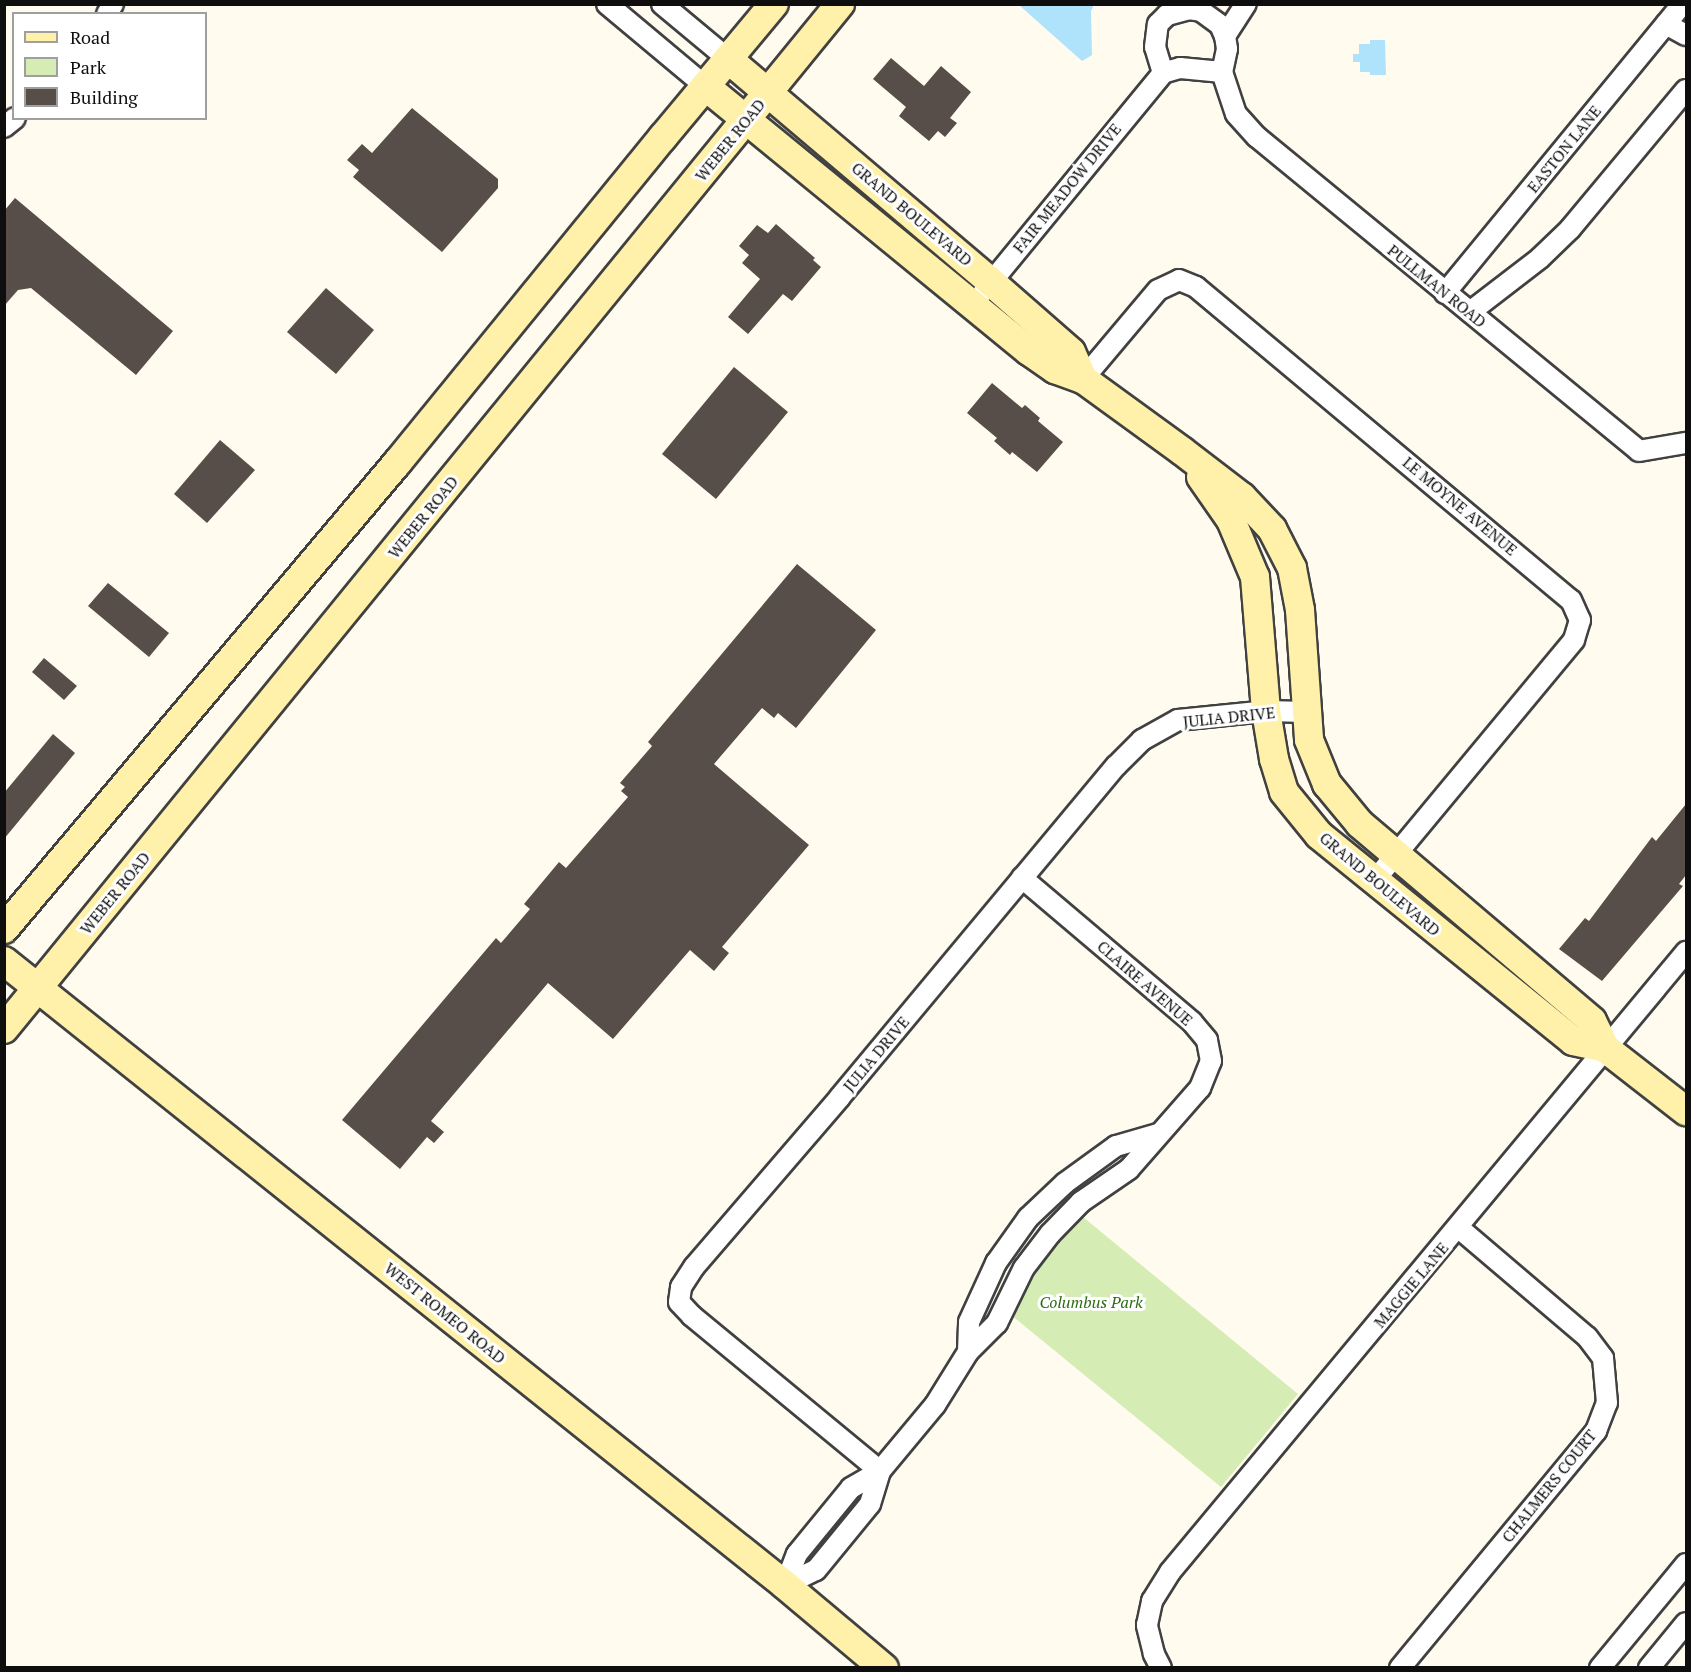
<!DOCTYPE html>
<style>
body{margin:0}
#map{position:relative;width:1691px;height:1672px;overflow:hidden;background:#fffbef;font-family:"PT Serif",serif}
div>[style]{position:absolute}
.green>*{inset:0;background:#d5edb5}
.water>*{inset:0;background:#aee3fb}
.building>*{inset:0;background:#574e49}
.roads{filter:drop-shadow(2px 0 #414141) drop-shadow(-2px 0 #414141) drop-shadow(0 2px #414141) drop-shadow(0 -2px #414141)}
.street>*{height:20px;margin:-10px;padding:0 10px;transform-origin:10px;border-radius:10px;background:#fff}
.secondary>*{height:28px;margin:-14px;padding:0 14px;transform-origin:14px;border-radius:14px;background:#fff1aa}
span{translate:-50% -50%;white-space:nowrap;text-align:center;line-height:1.15;-webkit-text-stroke:6px #fff;paint-order:stroke}
.street-label{font-size:16px;color:#0e0e0e}
.park-label{font-size:16px;color:#2e6b18;font-style:italic}
.frame{position:absolute;inset:0;border:6px solid #0e0e0e;pointer-events:none}
.legend{position:absolute;left:12px;top:12px;width:195px;height:108px;box-sizing:border-box;background:#fff;border:2px solid #9f9f9f;margin:0;padding:8px 10px;list-style:none;font-size:18px;color:#0e0e0e}
.legend li{display:flex;align-items:center;gap:12px;height:30px}
.legend b{width:30px;border:2px solid #9f9f9f}
</style>
<div id="map">
<div class="green">
<div style="clip-path:polygon(1083px 1217px,1298px 1394px,1221px 1487px,1011px 1315px,1046px 1257px)"></div>
</div>
<div class="water">
<div style="clip-path:polygon(1019px 5px,1094px 5px,1091px 11px,1092px 55px,1082px 61px)"></div>
<div style="clip-path:polygon(1370px 40px,1385px 40px,1386px 75px,1370px 75px,1370px 72px,1360px 72px,1360px 62px,1353px 62px,1353px 54px,1359px 54px,1359px 44px,1370px 44px)"></div>
</div>
<div class="building">
<div style="clip-path:polygon(891px 58px,924px 86px,941px 66px,971px 92px,950px 118px,957px 123px,945px 137px,938px 131px,929px 141px,899px 116px,906px 107px,873px 79px)"></div>
<div style="clip-path:polygon(412px 108px,498px 179px,498px 188px,442px 252px,353px 177px,359px 170px,347px 160px,362px 144px,372px 153px)"></div>
<div style="clip-path:polygon(15px 198px,173px 331px,136px 375px,31px 288px,18px 290px,4px 306px,4px 211px)"></div>
<div style="clip-path:polygon(776px 224px,815px 258px,813px 260px,821px 267px,792px 301px,783px 294px,748px 334px,728px 317px,760px 279px,742px 263px,749px 255px,739px 246px,757px 225px,768px 233px)"></div>
<div style="clip-path:polygon(326px 288px,374px 330px,336px 374px,287px 332px)"></div>
<div style="clip-path:polygon(734px 367px,788px 412px,716px 499px,662px 454px)"></div>
<div style="clip-path:polygon(992px 383px,1022px 408px,1025px 405px,1040px 418px,1038px 421px,1063px 442px,1037px 472px,1012px 452px,1010px 455px,994px 441px,997px 438px,967px 413px)"></div>
<div style="clip-path:polygon(220px 440px,255px 470px,207px 523px,174px 494px)"></div>
<div style="clip-path:polygon(797px 564px,876px 630px,796px 728px,778px 713px,774px 718px,762px 708px,714px 764px,809px 845px,722px 947px,729px 953px,714px 971px,690px 950px,613px 1039px,548px 983px,431px 1121px,444px 1132px,434px 1143px,427px 1137px,400px 1169px,342px 1120px,496px 938px,501px 943px,530px 909px,524px 904px,559px 862px,566px 868px,628px 797px,621px 791px,625px 787px,620px 783px,652px 746px,648px 742px)"></div>
<div style="clip-path:polygon(108px 583px,169px 633px,149px 657px,88px 606px)"></div>
<div style="clip-path:polygon(44px 658px,77px 686px,64px 700px,32px 672px)"></div>
<div style="clip-path:polygon(53px 734px,75px 753px,4px 839px,4px 793px)"></div>
<div style="clip-path:polygon(1686px 804px,1686px 875px,1679px 884px,1683px 886px,1602px 981px,1559px 949px,1585px 918px,1589px 921px,1652px 837px,1656px 841px)"></div>
</div>
<div class="roads">
<div class="street">
<div style="left:607px;top:4px;width:128px;rotate:39.9deg"></div>
<div style="left:662px;top:4px;width:86px;rotate:39.8deg"></div>
<div style="left:1189px;top:9px;width:12px;rotate:9deg"></div>
<div style="left:1201px;top:11px;width:24px;rotate:36deg"></div>
<div style="left:1220px;top:25px;width:12px;rotate:66deg"></div>
<div style="left:1225px;top:36px;width:13px;rotate:81deg"></div>
<div style="left:1227px;top:49px;width:24px;rotate:102deg"></div>
<div style="left:1222px;top:72px;width:42px;rotate:-174.6deg"></div>
<div style="left:1180px;top:68px;width:18px;rotate:164deg"></div>
<div style="left:1163px;top:73px;width:27px;rotate:-107deg"></div>
<div style="left:1155px;top:47px;width:23px;rotate:-83deg"></div>
<div style="left:1158px;top:24px;width:13px;rotate:-45deg"></div>
<div style="left:1167px;top:15px;width:23px;rotate:-15deg"></div>
<div style="left:107px;top:14px;width:12px;rotate:-59deg"></div>
<div style="left:1666px;top:24px;width:23px;rotate:29deg"></div>
<div style="left:1225px;top:36px;width:38px;rotate:-57deg"></div>
<div style="left:1222px;top:72px;width:44px;rotate:71.6deg"></div>
<div style="left:1236px;top:114px;width:31px;rotate:48deg"></div>
<div style="left:1257px;top:137px;width:494px;rotate:39.4deg"></div>
<div style="left:1639px;top:451px;width:48px;rotate:-9.7deg"></div>
<div style="left:4px;top:127px;width:14px;rotate:-39deg"></div>
<div style="left:984px;top:291px;width:282px;rotate:-50.6deg"></div>
<div style="left:1445px;top:293px;width:374px;rotate:-50.6deg"></div>
<div style="left:1470px;top:312px;width:88px;rotate:-37.6deg"></div>
<div style="left:1540px;top:258px;width:42px;rotate:-44deg"></div>
<div style="left:1570px;top:229px;width:181px;rotate:-50.2deg"></div>
<div style="left:1083px;top:379px;width:116px;rotate:-49.9deg"></div>
<div style="left:1158px;top:290px;width:23px;rotate:-25deg"></div>
<div style="left:1179px;top:280px;width:18px;rotate:22deg"></div>
<div style="left:1196px;top:287px;width:488px;rotate:39.9deg"></div>
<div style="left:1571px;top:600px;width:22px;rotate:66deg"></div>
<div style="left:1580px;top:620px;width:21px;rotate:107deg"></div>
<div style="left:1574px;top:640px;width:313px;rotate:129.7deg"></div>
<div style="left:968px;top:1352px;width:30px;rotate:-88deg"></div>
<div style="left:969px;top:1322px;width:65px;rotate:-65.4deg"></div>
<div style="left:996px;top:1263px;width:55px;rotate:-54.6deg"></div>
<div style="left:1028px;top:1218px;width:51px;rotate:-43.4deg"></div>
<div style="left:1065px;top:1183px;width:63px;rotate:-36deg"></div>
<div style="left:1116px;top:1146px;width:44px;rotate:-15.9deg"></div>
<div style="left:880px;top:1471px;width:244px;rotate:-140.5deg"></div>
<div style="left:692px;top:1316px;width:19px;rotate:-133deg"></div>
<div style="left:679px;top:1302px;width:15px;rotate:-82deg"></div>
<div style="left:681px;top:1287px;width:24px;rotate:-57deg"></div>
<div style="left:694px;top:1267px;width:224px;rotate:-49.3deg"></div>
<div style="left:840px;top:1097px;width:431px;rotate:-50.2deg"></div>
<div style="left:1116px;top:766px;width:37px;rotate:-45deg"></div>
<div style="left:1142px;top:740px;width:41px;rotate:-29.1deg"></div>
<div style="left:1178px;top:720px;width:88px;rotate:-5.8deg"></div>
<div style="left:1266px;top:711px;width:41px;rotate:1.4deg"></div>
<div style="left:785px;top:1585px;width:33px;rotate:-69deg"></div>
<div style="left:797px;top:1554px;width:85px;rotate:-50.7deg"></div>
<div style="left:851px;top:1488px;width:34px;rotate:-30deg"></div>
<div style="left:880px;top:1471px;width:86px;rotate:-50.2deg"></div>
<div style="left:935px;top:1405px;width:62px;rotate:-58.1deg"></div>
<div style="left:968px;top:1352px;width:41px;rotate:-45deg"></div>
<div style="left:997px;top:1323px;width:61px;rotate:-63.9deg"></div>
<div style="left:1024px;top:1268px;width:43px;rotate:-52.6deg"></div>
<div style="left:1050px;top:1234px;width:45px;rotate:-45.9deg"></div>
<div style="left:1081px;top:1202px;width:58px;rotate:-34.5deg"></div>
<div style="left:1129px;top:1169px;width:108px;rotate:-48.8deg"></div>
<div style="left:1200px;top:1088px;width:29px;rotate:-68deg"></div>
<div style="left:1211px;top:1061px;width:21px;rotate:-101deg"></div>
<div style="left:1207px;top:1040px;width:23px;rotate:-130deg"></div>
<div style="left:1192px;top:1022px;width:223px;rotate:-139.7deg"></div>
<div style="left:785px;top:1585px;width:34px;rotate:-26deg"></div>
<div style="left:816px;top:1570px;width:85px;rotate:-50.7deg"></div>
<div style="left:870px;top:1504px;width:34px;rotate:-73deg"></div>
<div style="left:1161px;top:1668px;width:16px;rotate:-117deg"></div>
<div style="left:1154px;top:1654px;width:30px;rotate:-104deg"></div>
<div style="left:1147px;top:1625px;width:25px;rotate:-78deg"></div>
<div style="left:1152px;top:1601px;width:34px;rotate:-58deg"></div>
<div style="left:1170px;top:1572px;width:807px;rotate:-50.23deg"></div>
<div style="left:1400px;top:1668px;width:308px;rotate:-50.4deg"></div>
<div style="left:1596px;top:1431px;width:30px;rotate:-69deg"></div>
<div style="left:1607px;top:1403px;width:45px;rotate:-95.1deg"></div>
<div style="left:1603px;top:1358px;width:26px;rotate:-127deg"></div>
<div style="left:1587px;top:1337px;width:168px;rotate:-139.6deg"></div>
<div style="left:1600px;top:1668px;width:135px;rotate:-50.4deg"></div>
<div style="left:1649px;top:1668px;width:58px;rotate:-50.6deg"></div>
</div>
<div class="secondary">
<div style="left:728px;top:59px;width:345px;rotate:40.3deg"></div>
<div style="left:991px;top:282px;width:106px;rotate:41.2deg"></div>
<div style="left:1071px;top:352px;width:30px;rotate:66deg"></div>
<div style="left:705px;top:86px;width:419px;rotate:39.3deg"></div>
<div style="left:1029px;top:351px;width:32px;rotate:35deg"></div>
<div style="left:1055px;top:369px;width:30px;rotate:20deg"></div>
<div style="left:1083px;top:379px;width:122px;rotate:36deg"></div>
<div style="left:1182px;top:451px;width:76px;rotate:37.5deg"></div>
<div style="left:1242px;top:497px;width:44px;rotate:46.8deg"></div>
<div style="left:1272px;top:529px;width:44px;rotate:62.9deg"></div>
<div style="left:1292px;top:568px;width:43px;rotate:79.2deg"></div>
<div style="left:1300px;top:610px;width:130px;rotate:86deg"></div>
<div style="left:1309px;top:740px;width:48px;rotate:67.8deg"></div>
<div style="left:1327px;top:784px;width:52px;rotate:50.5deg"></div>
<div style="left:1360px;top:824px;width:304px;rotate:40.3deg"></div>
<div style="left:1592px;top:1021px;width:30px;rotate:64deg"></div>
<div style="left:1201px;top:477px;width:52px;rotate:55.1deg"></div>
<div style="left:1231px;top:520px;width:62px;rotate:67.2deg"></div>
<div style="left:1255px;top:577px;width:134px;rotate:85.3deg"></div>
<div style="left:1266px;top:711px;width:49px;rotate:80.5deg"></div>
<div style="left:1274px;top:759px;width:34px;rotate:73deg"></div>
<div style="left:1284px;top:792px;width:55px;rotate:50.9deg"></div>
<div style="left:1319px;top:835px;width:327px;rotate:39deg"></div>
<div style="left:1573px;top:1041px;width:33px;rotate:12deg"></div>
<div style="left:1605px;top:1048px;width:103px;rotate:37.9deg"></div>
<div style="left:4px;top:929px;width:610px;rotate:-49.86deg"></div>
<div style="left:397px;top:463px;width:421px;rotate:-50.8deg"></div>
<div style="left:663px;top:137px;width:173px;rotate:-50.2deg"></div>
<div style="left:4px;top:961px;width:1000px;rotate:38.62deg"></div>
<div style="left:785px;top:1585px;width:129px;rotate:40deg"></div>
<div style="left:4px;top:1029px;width:1323px;rotate:-50.8deg"></div>
</div>
</div>
<div class="street-label">
<span style="left:730px;top:140px;rotate:-51deg">WEBER ROAD</span>
<span style="left:1564px;top:149px;rotate:-51deg">EASTON LANE</span>
<span style="left:1067px;top:188px;rotate:-51deg">FAIR MEADOW DRIVE</span>
<span style="left:912px;top:214px;rotate:40deg">GRAND BOULEVARD</span>
<span style="left:1437px;top:286px;rotate:39deg">PULLMAN ROAD</span>
<span style="left:1460px;top:506px;rotate:40deg">LE MOYNE AVENUE</span>
<span style="left:423px;top:517px;rotate:-51deg">WEBER ROAD</span>
<span style="left:1229px;top:717px;rotate:-6deg">JULIA DRIVE</span>
<span style="left:1380px;top:884px;rotate:40deg">GRAND BOULEVARD</span>
<span style="left:115px;top:893px;rotate:-51deg">WEBER ROAD</span>
<span style="left:1145px;top:983px;rotate:41deg">CLAIRE AVENUE</span>
<span style="left:876px;top:1054px;rotate:-50deg">JULIA DRIVE</span>
<span style="left:1411px;top:1285px;rotate:-50deg">MAGGIE LANE</span>
<span style="left:445px;top:1313px;rotate:39deg">WEST ROMEO ROAD</span>
<span style="left:1549px;top:1486px;rotate:-51deg">CHALMERS COURT</span>
</div>
<div class="park-label">
<span style="left:1091px;top:1302px">Columbus Park</span>
</div>
<div class="frame"></div>
<ul class="legend">
<li><b style="height:8px;background:#fff1aa"></b>Road</li>
<li><b style="height:16px;background:#d5edb5"></b>Park</li>
<li><b style="height:16px;background:#574e49"></b>Building</li>
</ul>
</div>
